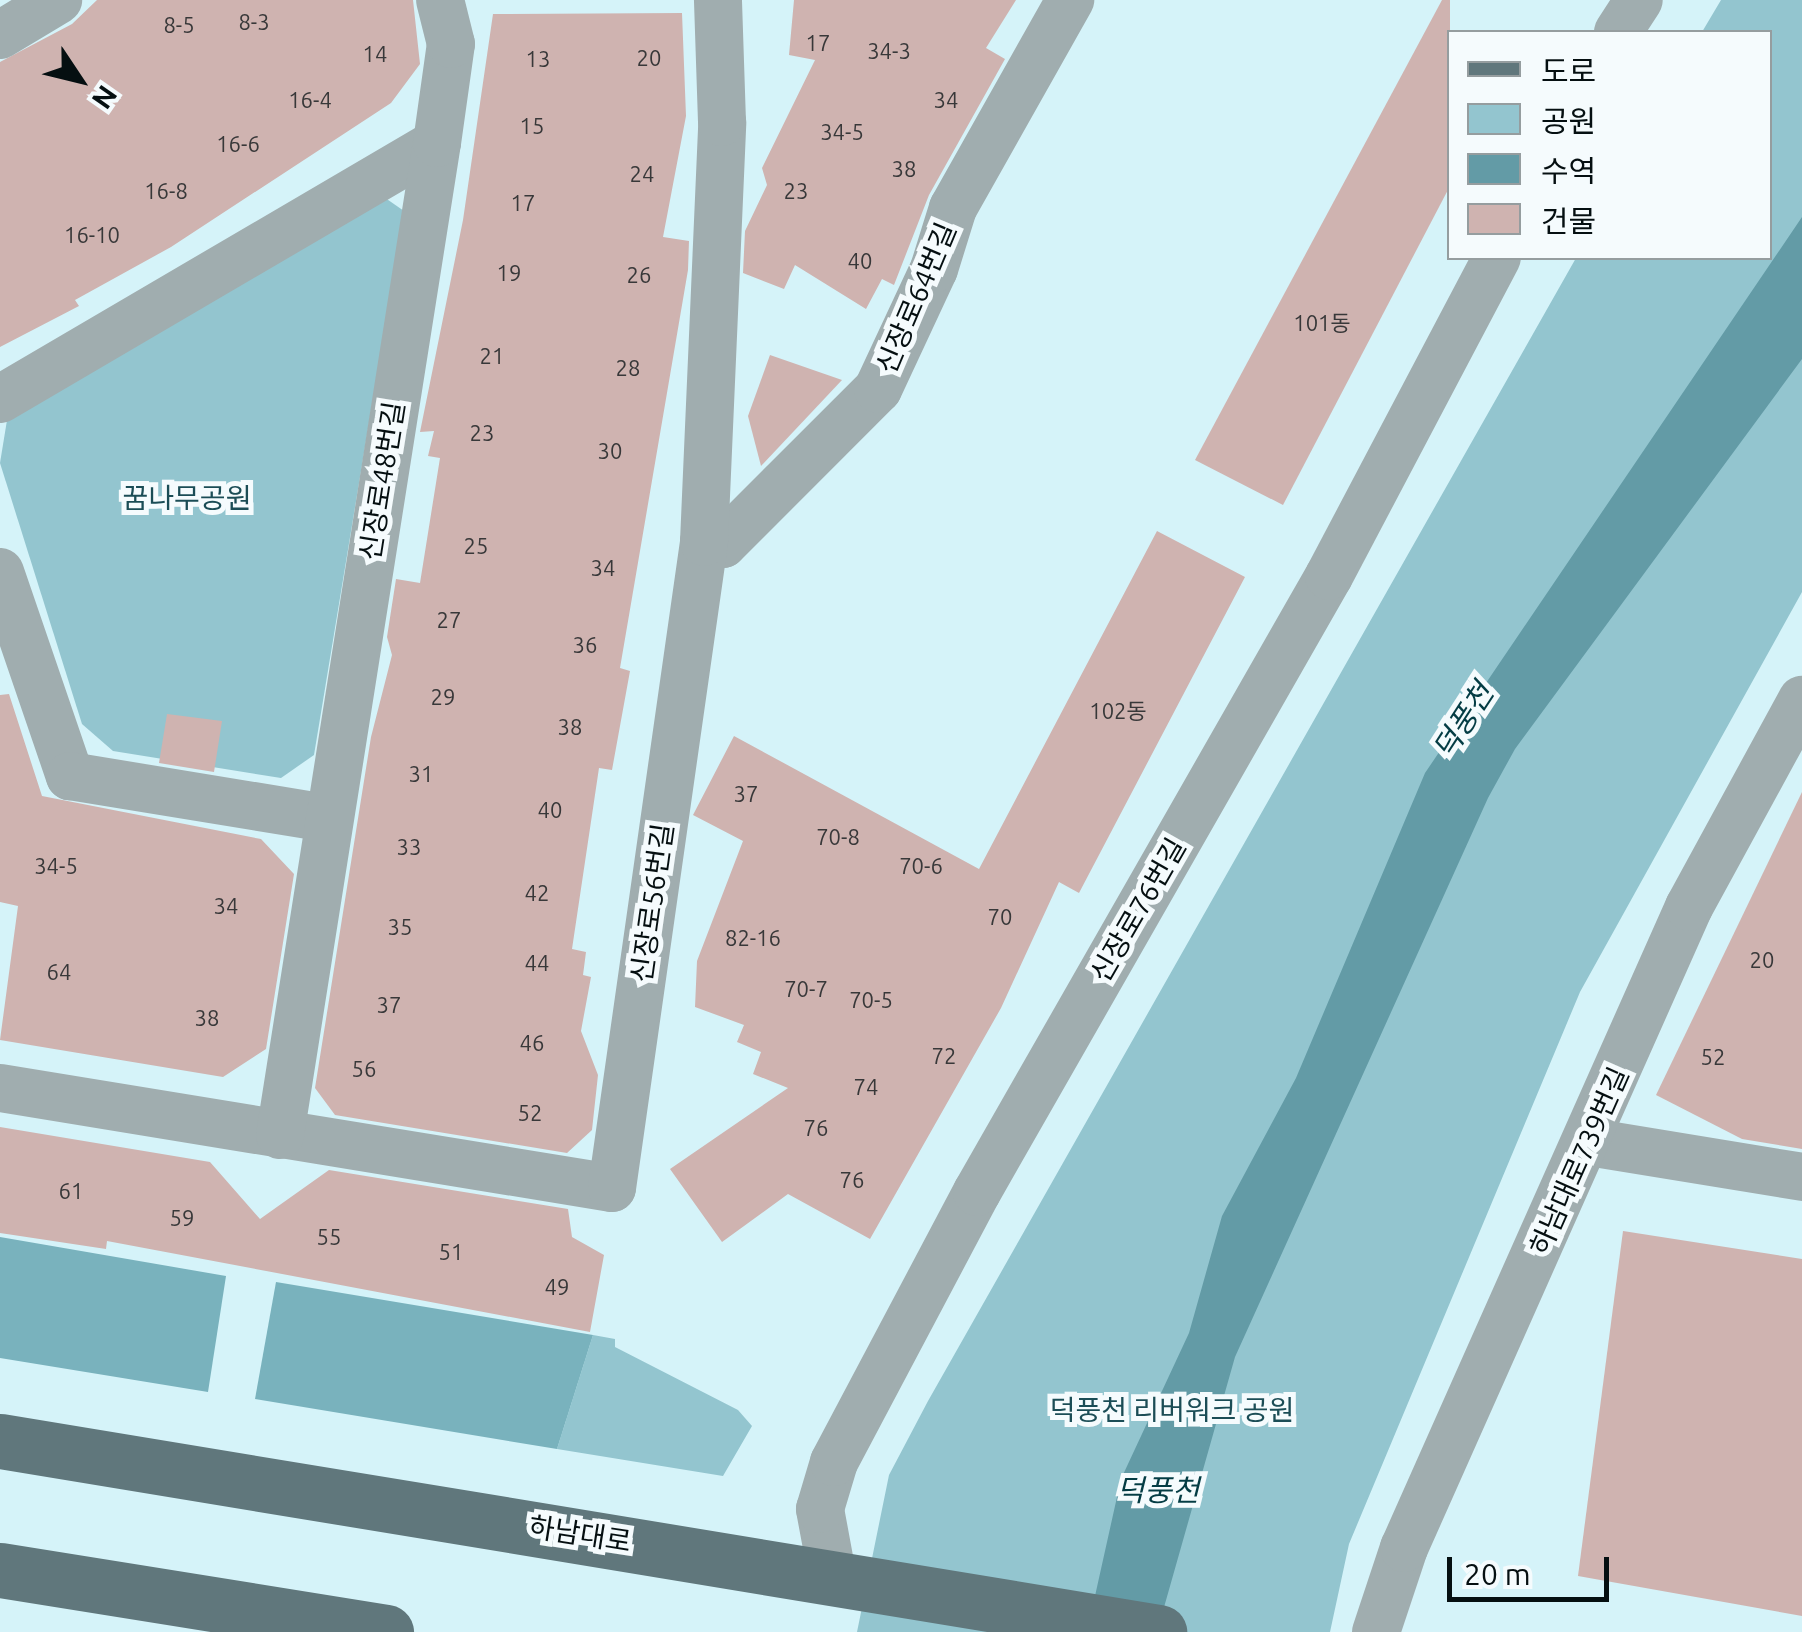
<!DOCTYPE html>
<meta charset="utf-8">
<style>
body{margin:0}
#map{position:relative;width:1802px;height:1632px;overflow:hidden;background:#d5f3f9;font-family:Ubuntu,"Noto Sans KR",sans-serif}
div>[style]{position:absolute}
.green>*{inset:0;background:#93c5cf}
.forest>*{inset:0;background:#79b2bd}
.water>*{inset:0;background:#639ba6}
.building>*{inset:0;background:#cfb3b0}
.street>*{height:48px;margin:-24px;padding:0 24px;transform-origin:24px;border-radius:24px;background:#a0adaf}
.primary>*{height:55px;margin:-27.5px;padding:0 27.5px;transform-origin:27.5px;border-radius:27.5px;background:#60777c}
span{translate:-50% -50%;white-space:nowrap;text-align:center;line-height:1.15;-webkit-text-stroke:10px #f5fbfd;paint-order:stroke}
.number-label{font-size:22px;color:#383839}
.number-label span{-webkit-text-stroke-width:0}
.street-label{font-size:28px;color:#050f11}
.park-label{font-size:28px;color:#1b4d56}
.water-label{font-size:30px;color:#043c44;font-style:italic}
.legend{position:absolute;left:1447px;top:30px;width:325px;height:230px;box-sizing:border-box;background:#f5fbfd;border:2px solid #959d9f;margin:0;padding:12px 18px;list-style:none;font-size:30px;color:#050f11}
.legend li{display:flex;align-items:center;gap:20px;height:50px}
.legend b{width:50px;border:2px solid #959d9f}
.north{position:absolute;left:30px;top:30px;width:100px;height:100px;-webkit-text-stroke:8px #f5fbfd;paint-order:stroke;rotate:125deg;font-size:28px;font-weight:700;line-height:40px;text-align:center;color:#050f11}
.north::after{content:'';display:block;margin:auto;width:35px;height:45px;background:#050f11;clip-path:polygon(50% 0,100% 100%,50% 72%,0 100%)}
.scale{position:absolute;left:1447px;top:1557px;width:162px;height:45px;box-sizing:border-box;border:5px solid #050f11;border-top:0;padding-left:12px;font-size:30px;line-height:35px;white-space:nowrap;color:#050f11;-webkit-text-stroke:8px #f5fbfd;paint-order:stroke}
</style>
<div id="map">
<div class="green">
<div style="clip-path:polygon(1721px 0,1802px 0,1802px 592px,1580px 992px,1349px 1544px,1330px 1632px,857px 1632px,889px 1475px,928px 1401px,1576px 258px,1770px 258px,1770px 32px,1702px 32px)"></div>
<div style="clip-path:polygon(371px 188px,404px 211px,314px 755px,281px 778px,113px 751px,82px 724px,0 463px,9px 408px)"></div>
<div style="clip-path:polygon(593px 1335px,615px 1339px,615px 1347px,738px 1410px,752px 1426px,723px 1476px,557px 1449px)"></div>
</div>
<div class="forest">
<div style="clip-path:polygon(0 1237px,226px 1276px,208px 1392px,0 1358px)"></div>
<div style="clip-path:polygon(276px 1282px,593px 1335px,557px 1449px,255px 1399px)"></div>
</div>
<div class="water">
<div style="clip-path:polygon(1802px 217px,1802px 359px,1515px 749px,1488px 798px,1235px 1357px,1157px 1632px,1087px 1632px,1121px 1479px,1189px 1333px,1222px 1216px,1296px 1078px,1425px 773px)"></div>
</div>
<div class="building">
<div style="clip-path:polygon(97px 0,413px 0,420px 64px,391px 103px,171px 247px,75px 300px,79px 306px,0 347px,0 62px,72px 24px)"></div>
<div style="clip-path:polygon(794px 0,1016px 0,986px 48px,1005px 59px,929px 195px,894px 285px,882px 279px,866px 309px,795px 265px,784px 289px,743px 273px,745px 231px,767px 185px,762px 168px,815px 60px,789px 55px)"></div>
<div style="clip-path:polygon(1442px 0,1450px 0,1450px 186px,1283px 505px,1195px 460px)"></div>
<div style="clip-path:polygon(682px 13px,686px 116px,663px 237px,689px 241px,688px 270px,620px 668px,630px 671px,612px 770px,599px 768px,572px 949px,586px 952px,583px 975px,591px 977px,581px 1031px,598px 1075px,592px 1130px,567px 1153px,335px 1115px,315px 1088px,371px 737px,392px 655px,387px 637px,396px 579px,420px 583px,440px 458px,428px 456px,434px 431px,420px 432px,463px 220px,493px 14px)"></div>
<div style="clip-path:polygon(770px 355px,842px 380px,761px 466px,748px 416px)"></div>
<div style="clip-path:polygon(1157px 531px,1245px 577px,1079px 893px,1059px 882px,1001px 1008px,870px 1239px,788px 1194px,722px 1242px,670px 1169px,788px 1088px,753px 1074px,761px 1052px,737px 1042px,744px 1025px,695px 1007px,697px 961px,743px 841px,693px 815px,734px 736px,979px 869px)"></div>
<div style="clip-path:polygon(9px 694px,42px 796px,261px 839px,294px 874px,266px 1049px,223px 1077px,0 1040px,18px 906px,0 902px,0 695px)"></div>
<div style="clip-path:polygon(167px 714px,222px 721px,214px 772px,159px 763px)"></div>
<div style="clip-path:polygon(1802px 792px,1802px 1149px,1742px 1139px,1656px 1095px)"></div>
<div style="clip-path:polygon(0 1127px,210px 1162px,260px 1219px,329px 1170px,568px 1209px,572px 1237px,604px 1255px,590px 1332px,107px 1241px,106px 1249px,0 1233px)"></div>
<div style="clip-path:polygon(1623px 1231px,1802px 1259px,1802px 1616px,1578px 1576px)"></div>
</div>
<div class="street">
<div style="left:1618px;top:32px;width:38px;rotate:-57deg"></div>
<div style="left:0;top:35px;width:68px;rotate:-31.1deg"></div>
<div style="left:0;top:399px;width:506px;rotate:-30.36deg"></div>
<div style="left:704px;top:542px;width:19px;rotate:6deg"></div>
<div style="left:723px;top:544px;width:219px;rotate:-45deg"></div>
<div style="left:878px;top:389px;width:132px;rotate:-65deg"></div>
<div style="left:934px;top:269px;width:64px;rotate:-72.7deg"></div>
<div style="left:953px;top:208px;width:239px;rotate:-60.6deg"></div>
<div style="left:0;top:572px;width:216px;rotate:71.1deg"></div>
<div style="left:70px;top:776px;width:259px;rotate:9.3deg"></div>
<div style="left:0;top:1088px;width:620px;rotate:9.28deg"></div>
<div style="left:612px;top:1188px;width:653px;rotate:-81.89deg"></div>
<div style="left:704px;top:542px;width:420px;rotate:-87.5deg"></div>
<div style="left:722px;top:122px;width:122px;rotate:-91.9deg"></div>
<div style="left:280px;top:1135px;width:1004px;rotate:-81.01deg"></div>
<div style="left:437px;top:143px;width:100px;rotate:-82deg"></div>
<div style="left:451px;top:44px;width:45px;rotate:-104deg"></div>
<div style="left:1589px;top:1142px;width:216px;rotate:9.3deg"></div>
<div style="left:832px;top:1574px;width:66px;rotate:-100.5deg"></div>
<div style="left:820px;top:1509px;width:49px;rotate:-73.4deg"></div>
<div style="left:834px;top:1462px;width:306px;rotate:-62.1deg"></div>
<div style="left:977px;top:1192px;width:709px;rotate:-60.26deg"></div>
<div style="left:1329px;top:576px;width:360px;rotate:-62.2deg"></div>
<div style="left:1376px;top:1632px;width:89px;rotate:-71.6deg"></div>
<div style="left:1404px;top:1548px;width:702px;rotate:-66.03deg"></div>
<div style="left:1689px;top:907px;width:236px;rotate:-61.4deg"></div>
</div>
<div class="primary">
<div style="left:0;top:1441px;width:1175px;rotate:9.36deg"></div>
<div style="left:0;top:1570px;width:391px;rotate:9.1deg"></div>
</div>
<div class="number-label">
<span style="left:254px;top:22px">8-3</span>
<span style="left:179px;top:25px">8-5</span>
<span style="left:818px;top:43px">17</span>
<span style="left:889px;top:51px">34-3</span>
<span style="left:375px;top:54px">14</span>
<span style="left:649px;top:58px">20</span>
<span style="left:538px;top:59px">13</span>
<span style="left:310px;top:100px">16-4</span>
<span style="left:946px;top:100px">34</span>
<span style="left:532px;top:126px">15</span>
<span style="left:842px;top:132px">34-5</span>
<span style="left:238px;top:144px">16-6</span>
<span style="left:904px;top:169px">38</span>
<span style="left:642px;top:174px">24</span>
<span style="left:166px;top:191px">16-8</span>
<span style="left:796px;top:191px">23</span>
<span style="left:523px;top:203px">17</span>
<span style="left:92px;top:235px">16-10</span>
<span style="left:860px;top:261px">40</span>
<span style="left:509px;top:273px">19</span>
<span style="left:639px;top:275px">26</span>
<span style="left:1322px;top:323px">101동</span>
<span style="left:492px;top:356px">21</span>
<span style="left:628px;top:368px">28</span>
<span style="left:482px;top:433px">23</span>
<span style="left:610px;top:451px">30</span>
<span style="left:476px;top:546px">25</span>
<span style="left:603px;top:568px">34</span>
<span style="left:449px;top:620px">27</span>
<span style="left:585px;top:645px">36</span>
<span style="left:443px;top:697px">29</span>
<span style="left:1118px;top:711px">102동</span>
<span style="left:570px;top:727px">38</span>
<span style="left:421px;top:774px">31</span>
<span style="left:746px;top:794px">37</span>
<span style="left:550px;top:810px">40</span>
<span style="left:838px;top:837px">70-8</span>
<span style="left:409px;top:847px">33</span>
<span style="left:56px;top:866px">34-5</span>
<span style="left:921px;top:866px">70-6</span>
<span style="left:537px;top:893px">42</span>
<span style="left:226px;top:906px">34</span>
<span style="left:1000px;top:917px">70</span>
<span style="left:400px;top:927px">35</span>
<span style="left:753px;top:938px">82-16</span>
<span style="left:1762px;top:960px">20</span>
<span style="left:537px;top:963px">44</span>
<span style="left:59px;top:972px">64</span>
<span style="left:806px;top:989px">70-7</span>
<span style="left:871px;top:1000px">70-5</span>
<span style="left:389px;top:1005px">37</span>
<span style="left:207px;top:1018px">38</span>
<span style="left:532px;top:1043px">46</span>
<span style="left:944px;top:1056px">72</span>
<span style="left:1713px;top:1057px">52</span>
<span style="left:364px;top:1069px">56</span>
<span style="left:866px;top:1087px">74</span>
<span style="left:530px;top:1113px">52</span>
<span style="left:816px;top:1128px">76</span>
<span style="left:852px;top:1180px">76</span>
<span style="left:71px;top:1191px">61</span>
<span style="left:182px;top:1218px">59</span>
<span style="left:329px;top:1237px">55</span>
<span style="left:451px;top:1252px">51</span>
<span style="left:557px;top:1287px">49</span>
</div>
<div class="street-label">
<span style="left:916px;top:298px;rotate:-67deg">신장로64번길</span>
<span style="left:382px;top:481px;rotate:-81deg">신장로48번길</span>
<span style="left:652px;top:903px;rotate:-82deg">신장로56번길</span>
<span style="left:1138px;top:910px;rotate:-60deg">신장로76번길</span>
<span style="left:1579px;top:1161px;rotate:-66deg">하남대로739번길</span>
<span style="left:580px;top:1534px;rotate:9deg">하남대로</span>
</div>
<div class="park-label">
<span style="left:187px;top:498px">꿈나무공원</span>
<span style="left:1172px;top:1410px">덕풍천 리버워크 공원</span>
</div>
<div class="water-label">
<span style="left:1463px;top:721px;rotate:-57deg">덕풍천</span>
<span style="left:1158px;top:1490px">덕풍천</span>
</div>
<ul class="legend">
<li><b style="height:12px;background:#60777c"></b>도로</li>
<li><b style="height:28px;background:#93c5cf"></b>공원</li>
<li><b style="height:28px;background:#639ba6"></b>수역</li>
<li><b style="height:28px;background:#cfb3b0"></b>건물</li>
</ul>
<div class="north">N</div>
<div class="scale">20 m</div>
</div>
